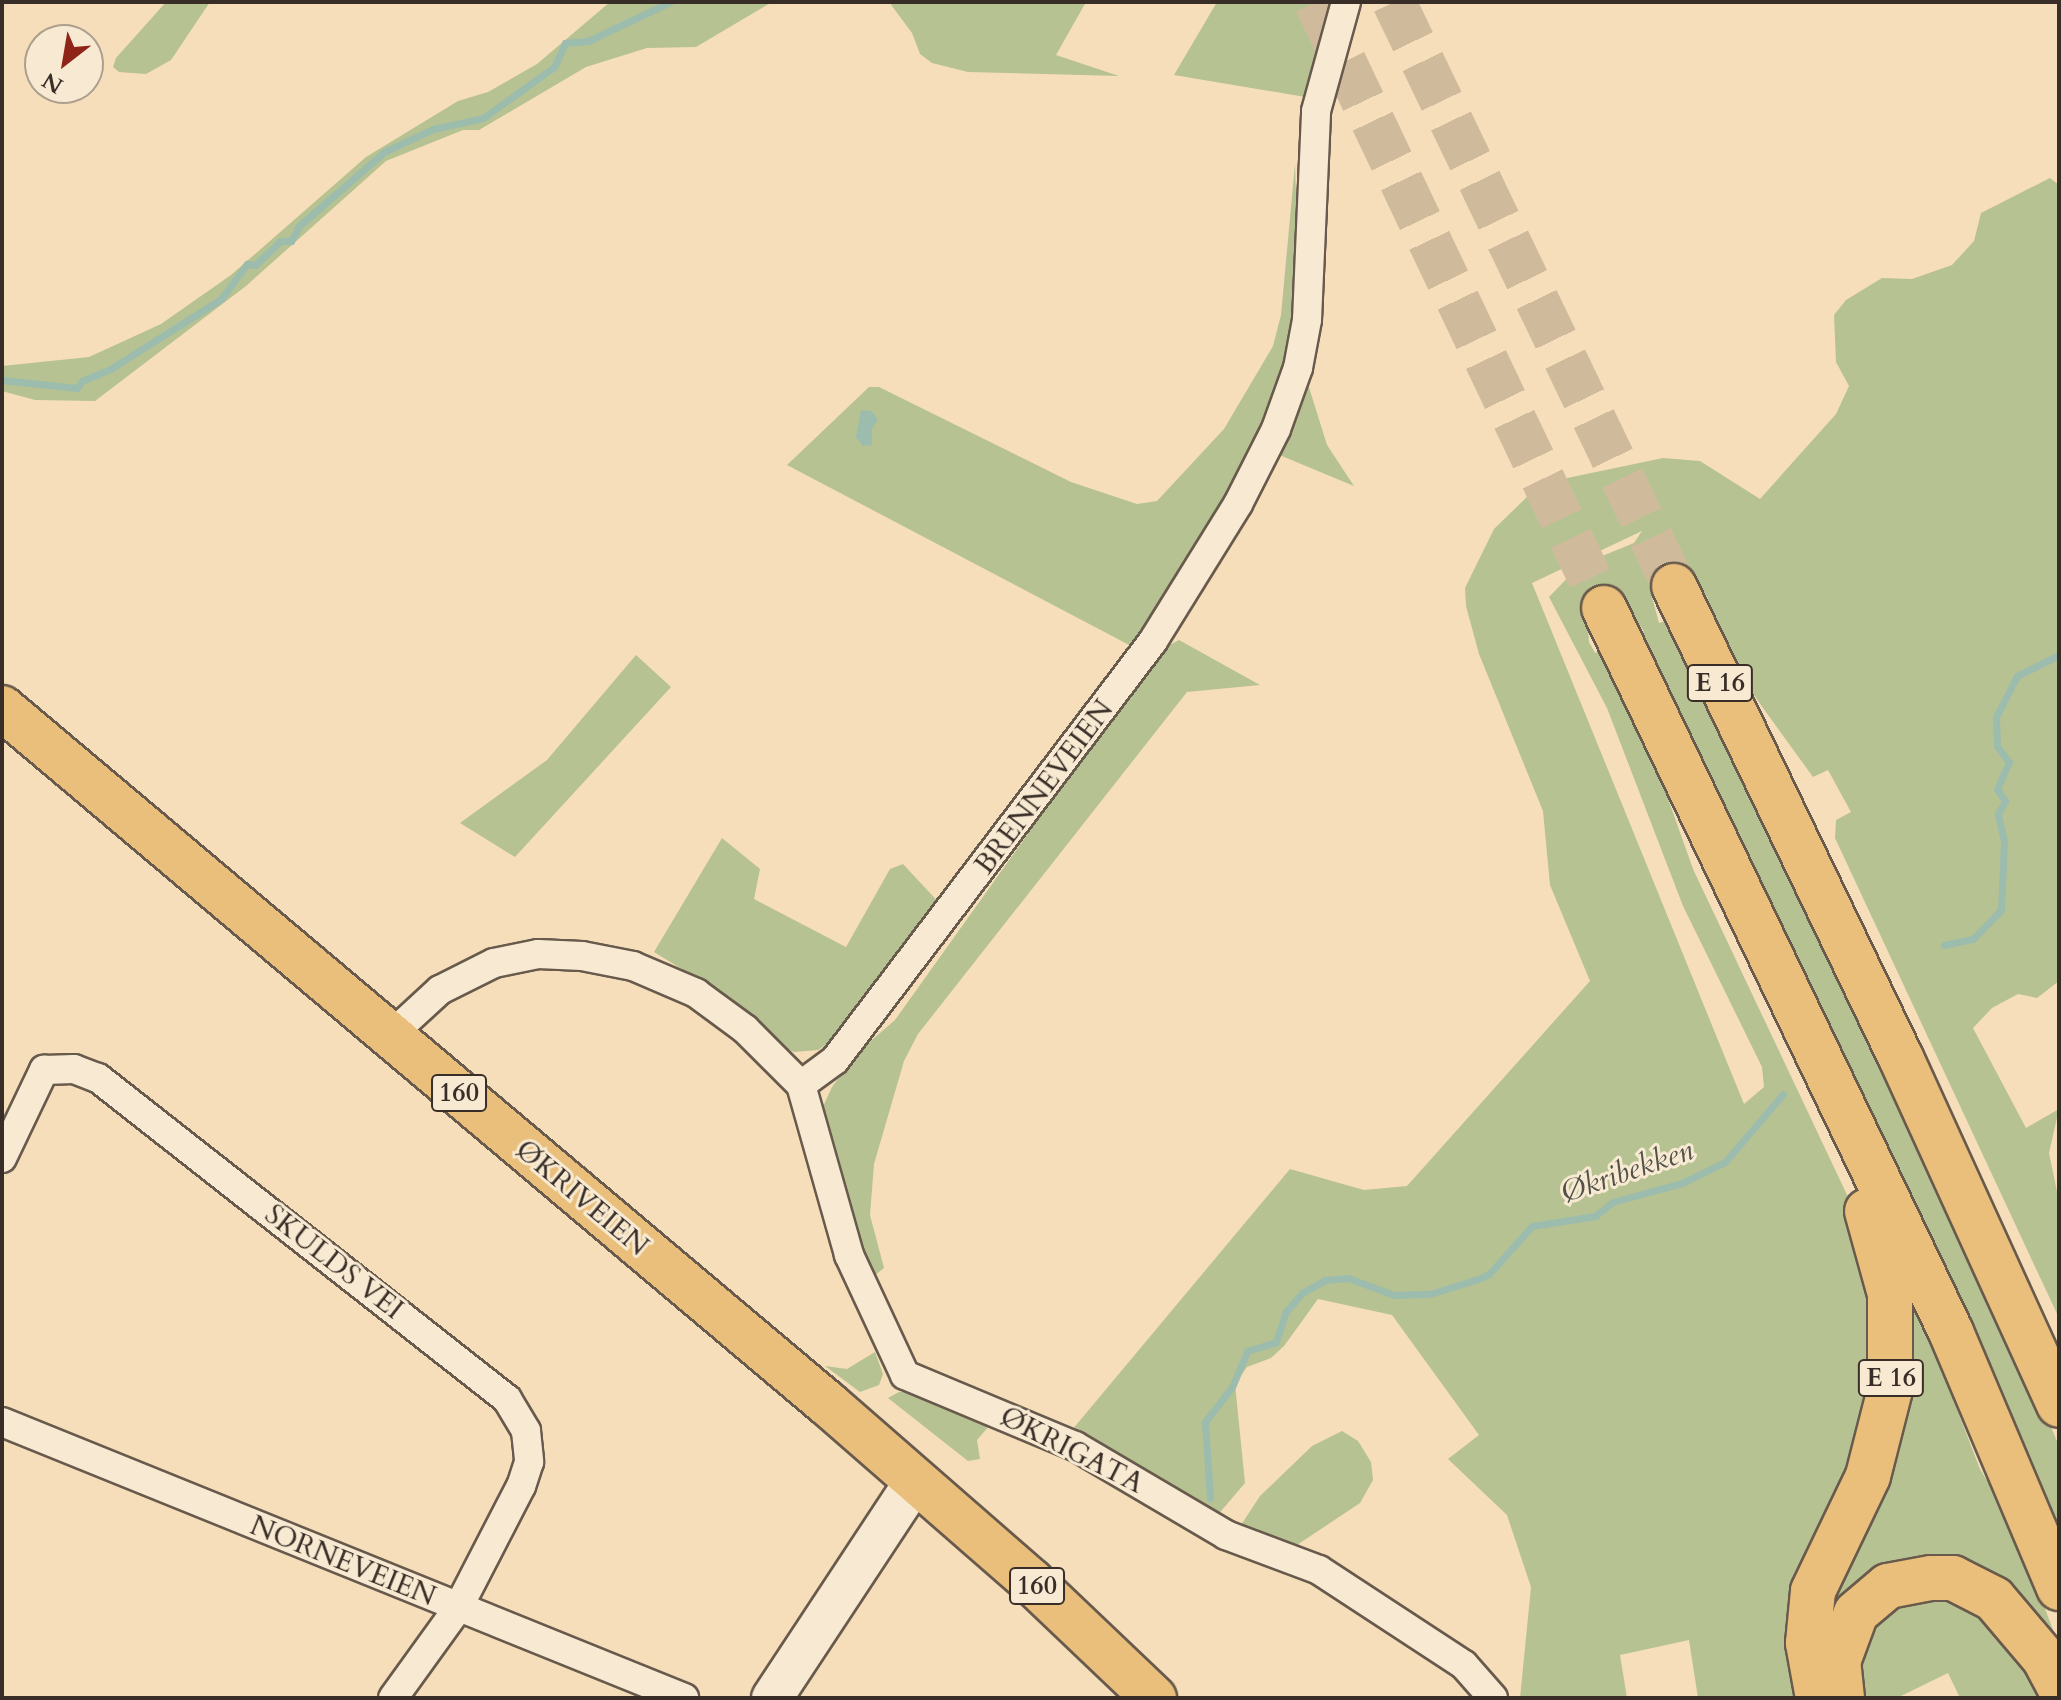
<!DOCTYPE html>
<meta charset="utf-8">
<style>
body{margin:0}
#map{position:relative;width:2061px;height:1700px;overflow:hidden;background:#f5deb9;font-family:Cardo,serif}
div>[style]{position:absolute}
.green>*{inset:0;background:#b7c292}
.water>*{inset:0;background:#9cbcae}
.stream>*{height:7px;margin:-3.5px;padding:0 3.5px;transform-origin:3.5px;border-radius:3.5px;background:#9cbcae}
.highway-tunnel>*{height:44px;margin-top:-22px;transform-origin:0;background:repeating-linear-gradient(90deg,#cfbb9c 0 44px,transparent 0 66px)}
.roads{filter:drop-shadow(2px 0 #685a4c) drop-shadow(-2px 0 #685a4c) drop-shadow(0 2px #685a4c) drop-shadow(0 -2px #685a4c)}
.street>*{height:28px;margin:-14px;padding:0 14px;transform-origin:14px;border-radius:14px;background:#f8ead2}
.secondary>*{height:40px;margin:-20px;padding:0 20px;transform-origin:20px;border-radius:20px;background:#f8ead2}
.primary>*{height:44px;margin:-22px;padding:0 22px;transform-origin:22px;border-radius:22px;background:#eabf7c}
.highway>*{height:44px;margin:-22px;padding:0 22px;transform-origin:22px;border-radius:22px;background:#eabf7c}
span{translate:-50% -50%;white-space:nowrap;text-align:center;line-height:1.15;-webkit-text-stroke:6px #f8ead2;paint-order:stroke}
.shield-label span{padding:2px 6px;background:#f8ead2;border:2px solid;border-radius:6px;-webkit-text-stroke-width:0}
.shield-label{font-size:26px;color:#392e27;font-weight:700}
.street-label{font-size:28px;color:#392e27}
.water-label{font-size:30px;color:#525249;font-style:italic}
.frame{position:absolute;inset:0;border:4px solid #392e27;pointer-events:none}
.north{position:absolute;left:24px;top:24px;width:80px;height:80px;box-sizing:border-box;background:#f8ead2;border:2px solid #ac9f8e;border-radius:50%;rotate:211deg;font-size:22px;font-weight:700;line-height:32px;text-align:center;color:#392e27}
.north::after{content:'';display:block;margin:auto;width:28px;height:36px;background:#8f2418;clip-path:polygon(50% 0,100% 100%,50% 72%,0 100%)}
</style>
<div id="map">
<div class="green">
<div style="clip-path:polygon(166px 2px,210px 2px,171px 60px,146px 74px,119px 72px,113px 67px,116px 58px)"></div>
<div style="clip-path:polygon(610px 2px,772px 2px,696px 47px,647px 48px,586px 67px,479px 130px,463px 130px,386px 161px,246px 286px,95px 401px,35px 400px,2px 391px,2px 366px,89px 357px,161px 324px,231px 275px,366px 157px,458px 101px,488px 92px,537px 64px)"></div>
<div style="clip-path:polygon(889px 2px,1086px 2px,1056px 55px,1119px 76px,968px 72px,932px 63px,920px 54px,912px 33px)"></div>
<div style="clip-path:polygon(1217px 2px,1333px 2px,1305px 97px,1174px 75px)"></div>
<div style="clip-path:polygon(1295px 164px,1300px 316px,1281px 394px,1234px 489px,1133px 647px,787px 465px,869px 387px,879px 387px,1071px 482px,1137px 504px,1157px 501px,1224px 429px,1273px 346px,1281px 315px)"></div>
<div style="clip-path:polygon(evenodd,2050px 178px,2059px 185px,2059px 981px,2037px 998px,2018px 994px,1992px 1008px,1973px 1028px,2026px 1128px,2059px 1109px,2049px 1153px,2059px 1201px,2059px 1318px,1835px 838px,1836px 820px,1851px 812px,1828px 770px,1813px 777px,1763px 708px,1728px 656px,1701px 602px,1708px 598px,1695px 581px,1654px 586px,1652px 597px,1659px 623px,1668px 620px,2008px 1324px,2059px 1446px,2059px 1547px,1635px 635px,1644px 631px,1629px 611px,1587px 618px,1589px 642px,1595px 653px,1602px 650px,1655px 762px,1693px 869px,1848px 1197px,1870px 1267px,1876px 1373px,1801px 1698px,1698px 1698px,1689px 1640px,1620px 1655px,1627px 1698px,1520px 1698px,1531px 1587px,1507px 1515px,1448px 1459px,1479px 1435px,1392px 1315px,1318px 1299px,1284px 1346px,1271px 1358px,1247px 1367px,1235px 1384px,1245px 1483px,1216px 1517px,1072px 1430px,1290px 1169px,1364px 1190px,1407px 1186px,1590px 981px,1550px 885px,1543px 811px,1479px 654px,1466px 606px,1465px 588px,1494px 529px,1530px 494px,1553px 481px,1663px 458px,1700px 461px,1760px 499px,1836px 414px,1849px 386px,1836px 362px,1834px 315px,1846px 300px,1882px 278px,1912px 279px,1952px 265px,1974px 241px,1981px 213px,2050px 178px,1642px 531px,1634px 543px,1580px 565px,1549px 597px,1607px 708px,1683px 906px,1762px 1067px,1764px 1087px,1744px 1104px,1532px 583px,1642px 531px)"></div>
<div style="clip-path:polygon(1302px 384px,1308px 384px,1327px 445px,1354px 486px,1277px 454px)"></div>
<div style="clip-path:polygon(1179px 640px,1260px 685px,1187px 692px,918px 1034px,904px 1061px,874px 1164px,870px 1215px,884px 1268px,873px 1277px,866px 1272px,820px 1113px,832px 1087px,858px 1052px,895px 1020px,1095px 740px,1166px 647px)"></div>
<div style="clip-path:polygon(636px 655px,671px 687px,515px 857px,460px 823px,547px 760px)"></div>
<div style="clip-path:polygon(722px 838px,760px 869px,754px 899px,846px 947px,890px 869px,903px 864px,943px 907px,836px 1038px,818px 1050px,794px 1052px,777px 1044px,734px 1001px,654px 952px)"></div>
<div style="clip-path:polygon(1906px 1277px,1980px 1469px,2011px 1521px,2059px 1645px,1960px 1565px,1817px 1638px)"></div>
<div style="clip-path:polygon(875px 1352px,883px 1374px,879px 1385px,860px 1392px,825px 1366px,847px 1369px)"></div>
<div style="clip-path:polygon(899px 1392px,922px 1392px,990px 1425px,977px 1440px,980px 1459px,968px 1461px,888px 1398px)"></div>
<div style="clip-path:polygon(1342px 1431px,1358px 1441px,1371px 1462px,1373px 1480px,1360px 1503px,1294px 1547px,1246px 1537px,1241px 1525px,1260px 1496px,1312px 1446px)"></div>
<div style="clip-path:polygon(1927px 1593px,1981px 1610px,2051px 1698px,1960px 1698px,1948px 1673px,1901px 1696px,1866px 1697px,1855px 1653px,1886px 1607px)"></div>
</div>
<div class="water">
<div style="clip-path:polygon(861px 410px,871px 411px,878px 419px,872px 429px,872px 445px,863px 446px,856px 437px)"></div>
</div>
<div class="stream">
<div style="left:2px;top:380px;width:75px;rotate:6.1deg"></div>
<div style="left:77px;top:388px;width:9px;rotate:-54deg"></div>
<div style="left:82px;top:381px;width:33px;rotate:-23deg"></div>
<div style="left:112px;top:368px;width:129px;rotate:-32.3deg"></div>
<div style="left:221px;top:299px;width:44px;rotate:-53.4deg"></div>
<div style="left:247px;top:264px;width:8px;rotate:7deg"></div>
<div style="left:255px;top:265px;width:35px;rotate:-43deg"></div>
<div style="left:281px;top:241px;width:10px"></div>
<div style="left:291px;top:241px;width:17px;rotate:-62deg"></div>
<div style="left:299px;top:226px;width:113px;rotate:-41deg"></div>
<div style="left:384px;top:152px;width:54px;rotate:-25.1deg"></div>
<div style="left:433px;top:129px;width:51px;rotate:-12.4deg"></div>
<div style="left:483px;top:118px;width:87px;rotate:-35.7deg"></div>
<div style="left:554px;top:67px;width:26px;rotate:-65deg"></div>
<div style="left:565px;top:43px;width:23px;rotate:-5deg"></div>
<div style="left:588px;top:41px;width:91px;rotate:-25.4deg"></div>
<div style="left:1944px;top:945px;width:30px;rotate:-12deg"></div>
<div style="left:1973px;top:939px;width:40px;rotate:-46deg"></div>
<div style="left:2001px;top:910px;width:69px;rotate:-87.5deg"></div>
<div style="left:2004px;top:841px;width:28px;rotate:-103deg"></div>
<div style="left:1998px;top:814px;width:15px;rotate:-62deg"></div>
<div style="left:2005px;top:801px;width:14px;rotate:-124deg"></div>
<div style="left:1997px;top:789px;width:30px;rotate:-66deg"></div>
<div style="left:2009px;top:762px;width:20px;rotate:-127deg"></div>
<div style="left:1997px;top:746px;width:29px;rotate:-92deg"></div>
<div style="left:1996px;top:717px;width:46px;rotate:-62.9deg"></div>
<div style="left:2017px;top:676px;width:47px;rotate:-26.6deg"></div>
<div style="left:1210px;top:1498px;width:76px;rotate:-93.8deg"></div>
<div style="left:1205px;top:1422px;width:44px;rotate:-52.4deg"></div>
<div style="left:1232px;top:1387px;width:39px;rotate:-67deg"></div>
<div style="left:1247px;top:1351px;width:30px;rotate:-17deg"></div>
<div style="left:1276px;top:1342px;width:32px;rotate:-72deg"></div>
<div style="left:1286px;top:1312px;width:25px;rotate:-50deg"></div>
<div style="left:1302px;top:1293px;width:26px;rotate:-29deg"></div>
<div style="left:1325px;top:1280px;width:23px;rotate:-5deg"></div>
<div style="left:1348px;top:1278px;width:49px;rotate:20.3deg"></div>
<div style="left:1394px;top:1295px;width:36px;rotate:-2deg"></div>
<div style="left:1430px;top:1294px;width:50px;rotate:-17.4deg"></div>
<div style="left:1478px;top:1279px;width:12px;rotate:-24deg"></div>
<div style="left:1489px;top:1274px;width:64px;rotate:-48.1deg"></div>
<div style="left:1532px;top:1226px;width:64px;rotate:-9deg"></div>
<div style="left:1595px;top:1216px;width:23px;rotate:-38deg"></div>
<div style="left:1613px;top:1202px;width:72px;rotate:-15.4deg"></div>
<div style="left:1682px;top:1183px;width:48px;rotate:-26deg"></div>
<div style="left:1725px;top:1162px;width:89px;rotate:-49.5deg"></div>
</div>
<div class="highway-tunnel">
<div style="left:1316px;top:2px;width:671px;rotate:64.58deg"></div>
<div style="left:1394px;top:2px;width:648px;rotate:64.38deg"></div>
</div>
<div class="roads">
<div class="street">
<div style="left:391px;top:1035px;width:67px;rotate:-42.6deg"></div>
<div style="left:440px;top:990px;width:60px;rotate:-26.6deg"></div>
<div style="left:494px;top:963px;width:45px;rotate:-11.6deg"></div>
<div style="left:538px;top:954px;width:44px;rotate:2.6deg"></div>
<div style="left:582px;top:956px;width:52px;rotate:11.1deg"></div>
<div style="left:633px;top:966px;width:69px;rotate:23.2deg"></div>
<div style="left:696px;top:993px;width:61px;rotate:36.3deg"></div>
<div style="left:745px;top:1029px;width:79px;rotate:45deg"></div>
<div style="left:801px;top:1085px;width:42px;rotate:-36.3deg"></div>
<div style="left:835px;top:1060px;width:526px;rotate:-52.8deg"></div>
<div style="left:1153px;top:641px;width:161px;rotate:-58.2deg"></div>
<div style="left:1238px;top:504px;width:84px;rotate:-63.1deg"></div>
<div style="left:1276px;top:429px;width:65px;rotate:-70.2deg"></div>
<div style="left:1298px;top:368px;width:49px;rotate:-79.4deg"></div>
<div style="left:1307px;top:320px;width:209px;rotate:-87.5deg"></div>
<div style="left:1316px;top:111px;width:113px;rotate:-74.6deg"></div>
<div style="left:801px;top:1085px;width:177px;rotate:74.2deg"></div>
<div style="left:849px;top:1255px;width:132px;rotate:65deg"></div>
<div style="left:905px;top:1375px;width:184px;rotate:22.7deg"></div>
<div style="left:1075px;top:1446px;width:175px;rotate:30.5deg"></div>
<div style="left:1226px;top:1535px;width:99px;rotate:20.6deg"></div>
<div style="left:1319px;top:1570px;width:173px;rotate:33.2deg"></div>
<div style="left:1464px;top:1665px;width:44px;rotate:48.7deg"></div>
<div style="left:2px;top:1158px;width:98px;rotate:-64.5deg"></div>
<div style="left:44px;top:1070px;width:30px;rotate:-2deg"></div>
<div style="left:74px;top:1069px;width:26px;rotate:21deg"></div>
<div style="left:98px;top:1078px;width:520px;rotate:38.13deg"></div>
<div style="left:507px;top:1399px;width:37px;rotate:59deg"></div>
<div style="left:526px;top:1431px;width:31px;rotate:84deg"></div>
<div style="left:529px;top:1462px;width:25px;rotate:108deg"></div>
<div style="left:521px;top:1486px;width:137px;rotate:117.3deg"></div>
<div style="left:458px;top:1608px;width:111px;rotate:125.8deg"></div>
<div style="left:2px;top:1422px;width:736px;rotate:22.03deg"></div>
</div>
<div class="secondary">
<div style="left:772px;top:1698px;width:261px;rotate:-56.6deg"></div>
</div>
<div class="primary">
<div style="left:2px;top:708px;width:1080px;rotate:40.12deg"></div>
<div style="left:828px;top:1404px;width:269px;rotate:41.1deg"></div>
<div style="left:1031px;top:1581px;width:170px;rotate:43.6deg"></div>
</div>
<div class="highway">
<div style="left:1674px;top:586px;width:524px;rotate:64.32deg"></div>
<div style="left:1901px;top:1058px;width:381px;rotate:65.5deg"></div>
<div style="left:1604px;top:608px;width:803px;rotate:64.39deg"></div>
<div style="left:1951px;top:1332px;width:278px;rotate:67.1deg"></div>
<div style="left:1818px;top:1698px;width:56px;rotate:-100.3deg"></div>
<div style="left:1808px;top:1643px;width:52px;rotate:-84.5deg"></div>
<div style="left:1813px;top:1591px;width:127px;rotate:-64.4deg"></div>
<div style="left:1868px;top:1476px;width:89px;rotate:-75.7deg"></div>
<div style="left:1890px;top:1390px;width:96px;rotate:-90deg"></div>
<div style="left:1890px;top:1294px;width:86px;rotate:-105.5deg"></div>
<div style="left:1842px;top:1698px;width:36px;rotate:-96deg"></div>
<div style="left:1838px;top:1662px;width:52px;rotate:-69.8deg"></div>
<div style="left:1856px;top:1613px;width:42px;rotate:-40.2deg"></div>
<div style="left:1888px;top:1586px;width:44px;rotate:-10.5deg"></div>
<div style="left:1931px;top:1578px;width:22px"></div>
<div style="left:1953px;top:1578px;width:46px;rotate:27.1deg"></div>
<div style="left:1994px;top:1599px;width:77px;rotate:49.7deg"></div>
<div style="left:2044px;top:1658px;width:32px;rotate:62deg"></div>
</div>
</div>
<div class="shield-label">
<span style="left:1720px;top:683px">E 16</span>
<span style="left:459px;top:1093px">160</span>
<span style="left:1891px;top:1378px">E 16</span>
<span style="left:1037px;top:1586px">160</span>
</div>
<div class="street-label">
<span style="left:1044px;top:787px;rotate:-53deg">BRENNEVEIEN</span>
<span style="left:582px;top:1198px;rotate:40deg">ØKRIVEIEN</span>
<span style="left:334px;top:1262px;rotate:38deg">SKULDS VEI</span>
<span style="left:1072px;top:1450px;rotate:27deg">ØKRIGATA</span>
<span style="left:343px;top:1561px;rotate:22deg">NORNEVEIEN</span>
</div>
<div class="water-label">
<span style="left:1627px;top:1172px;rotate:-19deg">Økribekken</span>
</div>
<div class="frame"></div>
<div class="north">N</div>
</div>
